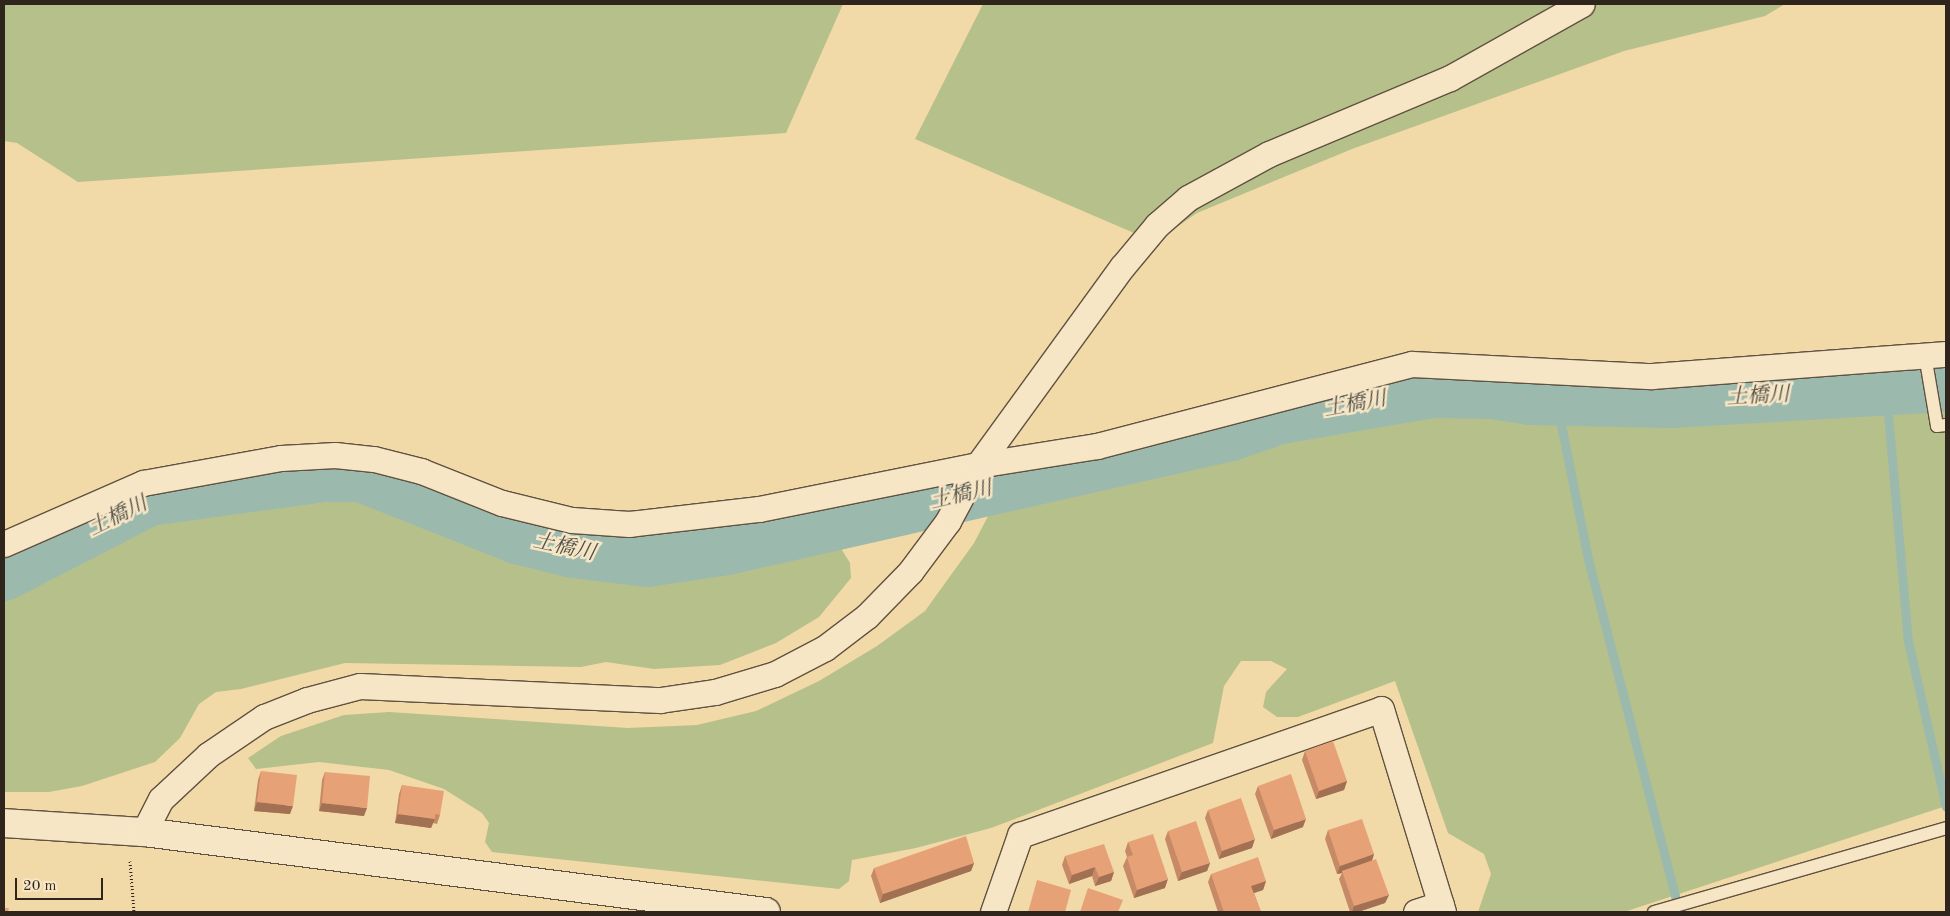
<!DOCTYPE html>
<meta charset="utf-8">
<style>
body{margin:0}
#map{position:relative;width:1950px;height:916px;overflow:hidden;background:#f2d9a8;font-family:"Old Standard TT","Noto Serif JP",serif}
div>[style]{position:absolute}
.green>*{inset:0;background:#b6c08b}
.stream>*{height:9px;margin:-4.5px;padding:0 4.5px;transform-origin:4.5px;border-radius:4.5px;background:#9cb9ad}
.river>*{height:52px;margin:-26px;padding:0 26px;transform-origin:26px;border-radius:26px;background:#9cb9ad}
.path>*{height:3px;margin-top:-1.5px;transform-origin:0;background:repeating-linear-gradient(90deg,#30251d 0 1px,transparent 0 3.5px)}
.roads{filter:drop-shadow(1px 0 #605240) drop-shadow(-1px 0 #605240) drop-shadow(0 1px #605240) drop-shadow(0 -1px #605240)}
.service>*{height:12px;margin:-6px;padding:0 6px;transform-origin:6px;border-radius:6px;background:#f7e6c6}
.minor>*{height:25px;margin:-12.5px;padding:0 12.5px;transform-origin:12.5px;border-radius:12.5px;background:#f7e6c6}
.tertiary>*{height:28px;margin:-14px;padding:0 14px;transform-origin:14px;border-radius:14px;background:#f7e6c6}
.wall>*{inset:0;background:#c78a66}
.shaded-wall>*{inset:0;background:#a27153}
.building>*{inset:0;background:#e7a177}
span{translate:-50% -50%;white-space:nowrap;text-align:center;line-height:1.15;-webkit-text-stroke:5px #f7e6c6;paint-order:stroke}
.water-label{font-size:21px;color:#505148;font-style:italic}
.frame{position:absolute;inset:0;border:5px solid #30251d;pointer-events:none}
.scale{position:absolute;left:15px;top:878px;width:88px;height:22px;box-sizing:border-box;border:2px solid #30251d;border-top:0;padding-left:6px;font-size:15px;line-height:18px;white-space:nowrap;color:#30251d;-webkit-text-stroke:4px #f7e6c6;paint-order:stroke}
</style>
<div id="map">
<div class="green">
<div style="clip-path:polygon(4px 4px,843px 4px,786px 133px,78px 182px,17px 143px,4px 141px)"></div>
<div style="clip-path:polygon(983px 4px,1785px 4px,1765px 16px,1624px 51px,1352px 149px,1197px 213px,1155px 242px,915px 139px)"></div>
<div style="clip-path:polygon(1946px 395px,1946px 806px,1624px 912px,1478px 912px,1491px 874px,1484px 854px,1448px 833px,1395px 681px,1298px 717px,1277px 717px,1263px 707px,1266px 692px,1287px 669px,1271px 661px,1241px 661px,1224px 686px,1213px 743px,991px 828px,916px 848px,852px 860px,849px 881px,839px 889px,492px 852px,485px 842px,489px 823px,482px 813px,444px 789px,389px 770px,319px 762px,256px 769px,248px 758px,281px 736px,344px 715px,389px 712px,628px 728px,697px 725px,756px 711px,819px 681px,877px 646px,925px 611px,974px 543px,996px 501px,1314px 425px,1434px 402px,1539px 412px,1863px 407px)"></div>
<div style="clip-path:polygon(323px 482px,357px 483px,508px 542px,567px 559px,650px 569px,834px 537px,850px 563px,851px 578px,819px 617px,776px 643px,720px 665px,654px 669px,606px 662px,581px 667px,345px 663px,241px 689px,216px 692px,199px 704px,180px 738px,155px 762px,82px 786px,49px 792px,4px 792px,4px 585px,151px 508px)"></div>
</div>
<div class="stream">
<div style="left:1886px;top:391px;width:251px;rotate:85deg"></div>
<div style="left:1908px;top:641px;width:170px;rotate:77.1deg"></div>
<div style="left:1556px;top:400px;width:166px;rotate:78.6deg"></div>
<div style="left:1589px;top:563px;width:360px;rotate:75.5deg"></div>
</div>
<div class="river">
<div style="left:4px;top:575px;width:163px;rotate:-27.3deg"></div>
<div style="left:149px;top:500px;width:178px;rotate:-7.8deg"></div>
<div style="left:325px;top:476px;width:36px"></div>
<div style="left:361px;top:476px;width:168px;rotate:21.7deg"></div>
<div style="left:517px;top:538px;width:58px;rotate:14deg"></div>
<div style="left:573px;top:552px;width:75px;rotate:6.9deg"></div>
<div style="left:647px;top:561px;width:81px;rotate:-8.5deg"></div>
<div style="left:727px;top:549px;width:517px;rotate:-12.75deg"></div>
<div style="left:1231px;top:435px;width:52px;rotate:-19.1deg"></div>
<div style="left:1280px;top:418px;width:154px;rotate:-9.7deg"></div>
<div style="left:1432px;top:392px;width:61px;rotate:0.9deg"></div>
<div style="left:1493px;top:393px;width:36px;rotate:9deg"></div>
<div style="left:1529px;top:399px;width:141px;rotate:1.2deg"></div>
<div style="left:1670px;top:402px;width:276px;rotate:-3.3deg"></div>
</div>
<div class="path">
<div style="left:130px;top:861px;width:51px;rotate:85.5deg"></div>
</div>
<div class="roads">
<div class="service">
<div style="left:1925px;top:355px;width:72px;rotate:80.4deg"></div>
<div style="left:1937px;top:426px;width:9px;rotate:-6deg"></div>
<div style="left:1654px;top:912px;width:304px;rotate:-16deg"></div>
</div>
<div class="minor">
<div style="left:4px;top:544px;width:152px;rotate:-23.7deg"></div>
<div style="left:143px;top:483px;width:140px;rotate:-10.3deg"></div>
<div style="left:281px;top:458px;width:54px;rotate:-3.2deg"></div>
<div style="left:335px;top:455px;width:39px;rotate:6deg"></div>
<div style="left:374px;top:459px;width:49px;rotate:14.3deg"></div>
<div style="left:421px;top:471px;width:87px;rotate:21.6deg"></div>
<div style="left:502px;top:503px;width:72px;rotate:13.7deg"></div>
<div style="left:572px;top:520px;width:57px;rotate:4deg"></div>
<div style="left:629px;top:524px;width:131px;rotate:-6.6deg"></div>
<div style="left:759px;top:509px;width:223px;rotate:-11.4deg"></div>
<div style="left:978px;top:465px;width:121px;rotate:-9.1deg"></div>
<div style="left:1097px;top:446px;width:325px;rotate:-14.6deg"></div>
<div style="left:1412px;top:364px;width:240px;rotate:2.9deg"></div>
<div style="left:1652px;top:376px;width:295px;rotate:-4.3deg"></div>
<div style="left:144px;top:832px;width:37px;rotate:-63deg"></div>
<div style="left:161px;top:799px;width:64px;rotate:-43.1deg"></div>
<div style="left:208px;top:755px;width:68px;rotate:-34.2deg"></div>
<div style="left:264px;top:717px;width:46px;rotate:-21.6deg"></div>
<div style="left:307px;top:700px;width:55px;rotate:-14.8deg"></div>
<div style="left:360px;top:686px;width:300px;rotate:2.7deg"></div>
<div style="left:660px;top:700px;width:56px;rotate:-8.3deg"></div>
<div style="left:715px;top:692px;width:63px;rotate:-16.7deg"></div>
<div style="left:775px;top:674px;width:56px;rotate:-27.5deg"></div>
<div style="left:825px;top:648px;width:53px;rotate:-37.3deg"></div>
<div style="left:867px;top:616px;width:62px;rotate:-45.7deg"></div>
<div style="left:910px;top:572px;width:64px;rotate:-53.3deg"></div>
<div style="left:948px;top:521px;width:64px;rotate:-61.8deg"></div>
<div style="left:978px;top:465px;width:245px;rotate:-54deg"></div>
<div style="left:1122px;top:267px;width:55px;rotate:-50.2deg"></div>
<div style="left:1157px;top:225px;width:41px;rotate:-41.1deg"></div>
<div style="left:1188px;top:198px;width:92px;rotate:-28.5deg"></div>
<div style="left:1269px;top:154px;width:196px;rotate:-22.8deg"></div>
<div style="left:1450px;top:78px;width:151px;rotate:-29.3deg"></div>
<div style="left:993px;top:912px;width:82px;rotate:-70.7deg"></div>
<div style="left:1020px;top:835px;width:382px;rotate:-19.2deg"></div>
<div style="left:1381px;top:709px;width:212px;rotate:73deg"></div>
<div style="left:1416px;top:912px;width:26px;rotate:-18deg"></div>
</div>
<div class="tertiary">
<div style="left:4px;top:823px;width:140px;rotate:3.7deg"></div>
<div style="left:144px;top:832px;width:627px;rotate:7.33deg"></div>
</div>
</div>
<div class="wall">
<div style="clip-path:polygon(1305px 751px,1347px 781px,1344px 790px,1316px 799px,1302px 760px)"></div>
<div style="clip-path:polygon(261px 771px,290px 814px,254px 811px,258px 780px)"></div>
<div style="clip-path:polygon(325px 772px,364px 816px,319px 811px,322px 780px)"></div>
<div style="clip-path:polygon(402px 785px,440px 815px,437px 824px,433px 823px,431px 828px,395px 823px,399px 794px)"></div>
<div style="clip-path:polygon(1258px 786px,1303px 827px,1271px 839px,1255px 794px)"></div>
<div style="clip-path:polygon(1208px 810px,1252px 848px,1219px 859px,1205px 818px)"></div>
<div style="clip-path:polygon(1328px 830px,1374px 854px,1372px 861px,1389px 895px,1385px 903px,1358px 912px,1350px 912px,1339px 879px,1342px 873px,1337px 874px,1325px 839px)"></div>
<div style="clip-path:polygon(1168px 831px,1210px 863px,1207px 871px,1178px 881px,1165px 839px)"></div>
<div style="clip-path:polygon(1128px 842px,1165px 888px,1134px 898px,1123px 866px,1127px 857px,1125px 851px)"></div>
<div style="clip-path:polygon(1065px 856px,1114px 872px,1111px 881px,1095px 886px,1092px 876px,1069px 884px,1062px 865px)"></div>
<div style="clip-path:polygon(974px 863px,971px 871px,880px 903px,871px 876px,874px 868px)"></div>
<div style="clip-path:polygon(1211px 874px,1266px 881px,1263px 890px,1254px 893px,1261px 912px,1218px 912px,1208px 882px)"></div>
</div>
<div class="shaded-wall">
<div style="clip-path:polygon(1347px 781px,1344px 790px,1316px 799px,1319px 791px)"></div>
<div style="clip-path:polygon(257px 802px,293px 806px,290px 814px,254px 811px)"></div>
<div style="clip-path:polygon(322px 803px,367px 808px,364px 816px,319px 811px)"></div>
<div style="clip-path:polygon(398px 814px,435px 819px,431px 828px,395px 823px)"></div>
<div style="clip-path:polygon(1306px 819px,1303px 827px,1271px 839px,1274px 830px)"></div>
<div style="clip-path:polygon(1255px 839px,1252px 848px,1219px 859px,1222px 851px)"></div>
<div style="clip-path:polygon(1374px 854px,1371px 863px,1342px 871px,1342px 873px,1337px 874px,1340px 866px)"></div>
<div style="clip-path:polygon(974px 863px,971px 871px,880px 903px,883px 894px)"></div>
<div style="clip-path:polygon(1210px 863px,1207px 871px,1178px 881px,1182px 872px)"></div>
<div style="clip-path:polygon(1095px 867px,1092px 876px,1069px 884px,1072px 875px)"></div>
<div style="clip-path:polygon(1114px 872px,1111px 881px,1095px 886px,1099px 877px)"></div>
<div style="clip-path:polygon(1168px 879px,1165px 888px,1134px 898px,1137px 890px)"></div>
<div style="clip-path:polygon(1266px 881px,1263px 890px,1248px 895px,1251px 886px)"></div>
<div style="clip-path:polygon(1389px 895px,1385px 903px,1358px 912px,1352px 912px,1354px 906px)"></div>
</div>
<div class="building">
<div style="clip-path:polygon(1333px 741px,1347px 781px,1319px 791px,1305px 751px)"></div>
<div style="clip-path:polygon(261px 771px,297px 775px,293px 806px,257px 802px)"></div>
<div style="clip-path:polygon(325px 772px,370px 776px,367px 808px,322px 803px)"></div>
<div style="clip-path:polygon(1291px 774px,1306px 819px,1274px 830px,1258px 786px)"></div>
<div style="clip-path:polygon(402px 785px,444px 791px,440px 815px,435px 814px,435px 819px,398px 814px)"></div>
<div style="clip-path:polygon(1241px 798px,1255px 839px,1222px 851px,1208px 810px)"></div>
<div style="clip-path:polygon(1362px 819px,1374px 854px,1340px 866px,1328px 830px)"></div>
<div style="clip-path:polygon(1196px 821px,1210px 863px,1182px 872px,1168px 831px)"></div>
<div style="clip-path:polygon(1153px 834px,1168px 879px,1137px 890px,1127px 857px,1133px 855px,1128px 842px)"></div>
<div style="clip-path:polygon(966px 836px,974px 863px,883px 894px,874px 868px)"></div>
<div style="clip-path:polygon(1104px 844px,1114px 872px,1099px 877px,1095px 867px,1072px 875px,1065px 856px)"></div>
<div style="clip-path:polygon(1258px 857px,1266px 881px,1251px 886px,1261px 912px,1224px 912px,1211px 874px)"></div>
<div style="clip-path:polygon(1376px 859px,1389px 895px,1354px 906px,1342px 871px)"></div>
<div style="clip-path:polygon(1037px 880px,1071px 890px,1065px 912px,1028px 912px)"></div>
<div style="clip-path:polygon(1088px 888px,1123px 900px,1118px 912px,1080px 912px)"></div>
<div style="clip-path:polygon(4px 908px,9px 908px,8px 912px,4px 912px)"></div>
</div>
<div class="water-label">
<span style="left:1758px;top:397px;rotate:-3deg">土橋川</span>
<span style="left:1355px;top:405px;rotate:-10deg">土橋川</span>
<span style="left:961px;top:496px;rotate:-13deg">土橋川</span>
<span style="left:118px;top:517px;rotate:-26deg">土橋川</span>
<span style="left:564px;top:548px;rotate:12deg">土橋川</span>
</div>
<div class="frame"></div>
<div class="scale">20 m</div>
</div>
